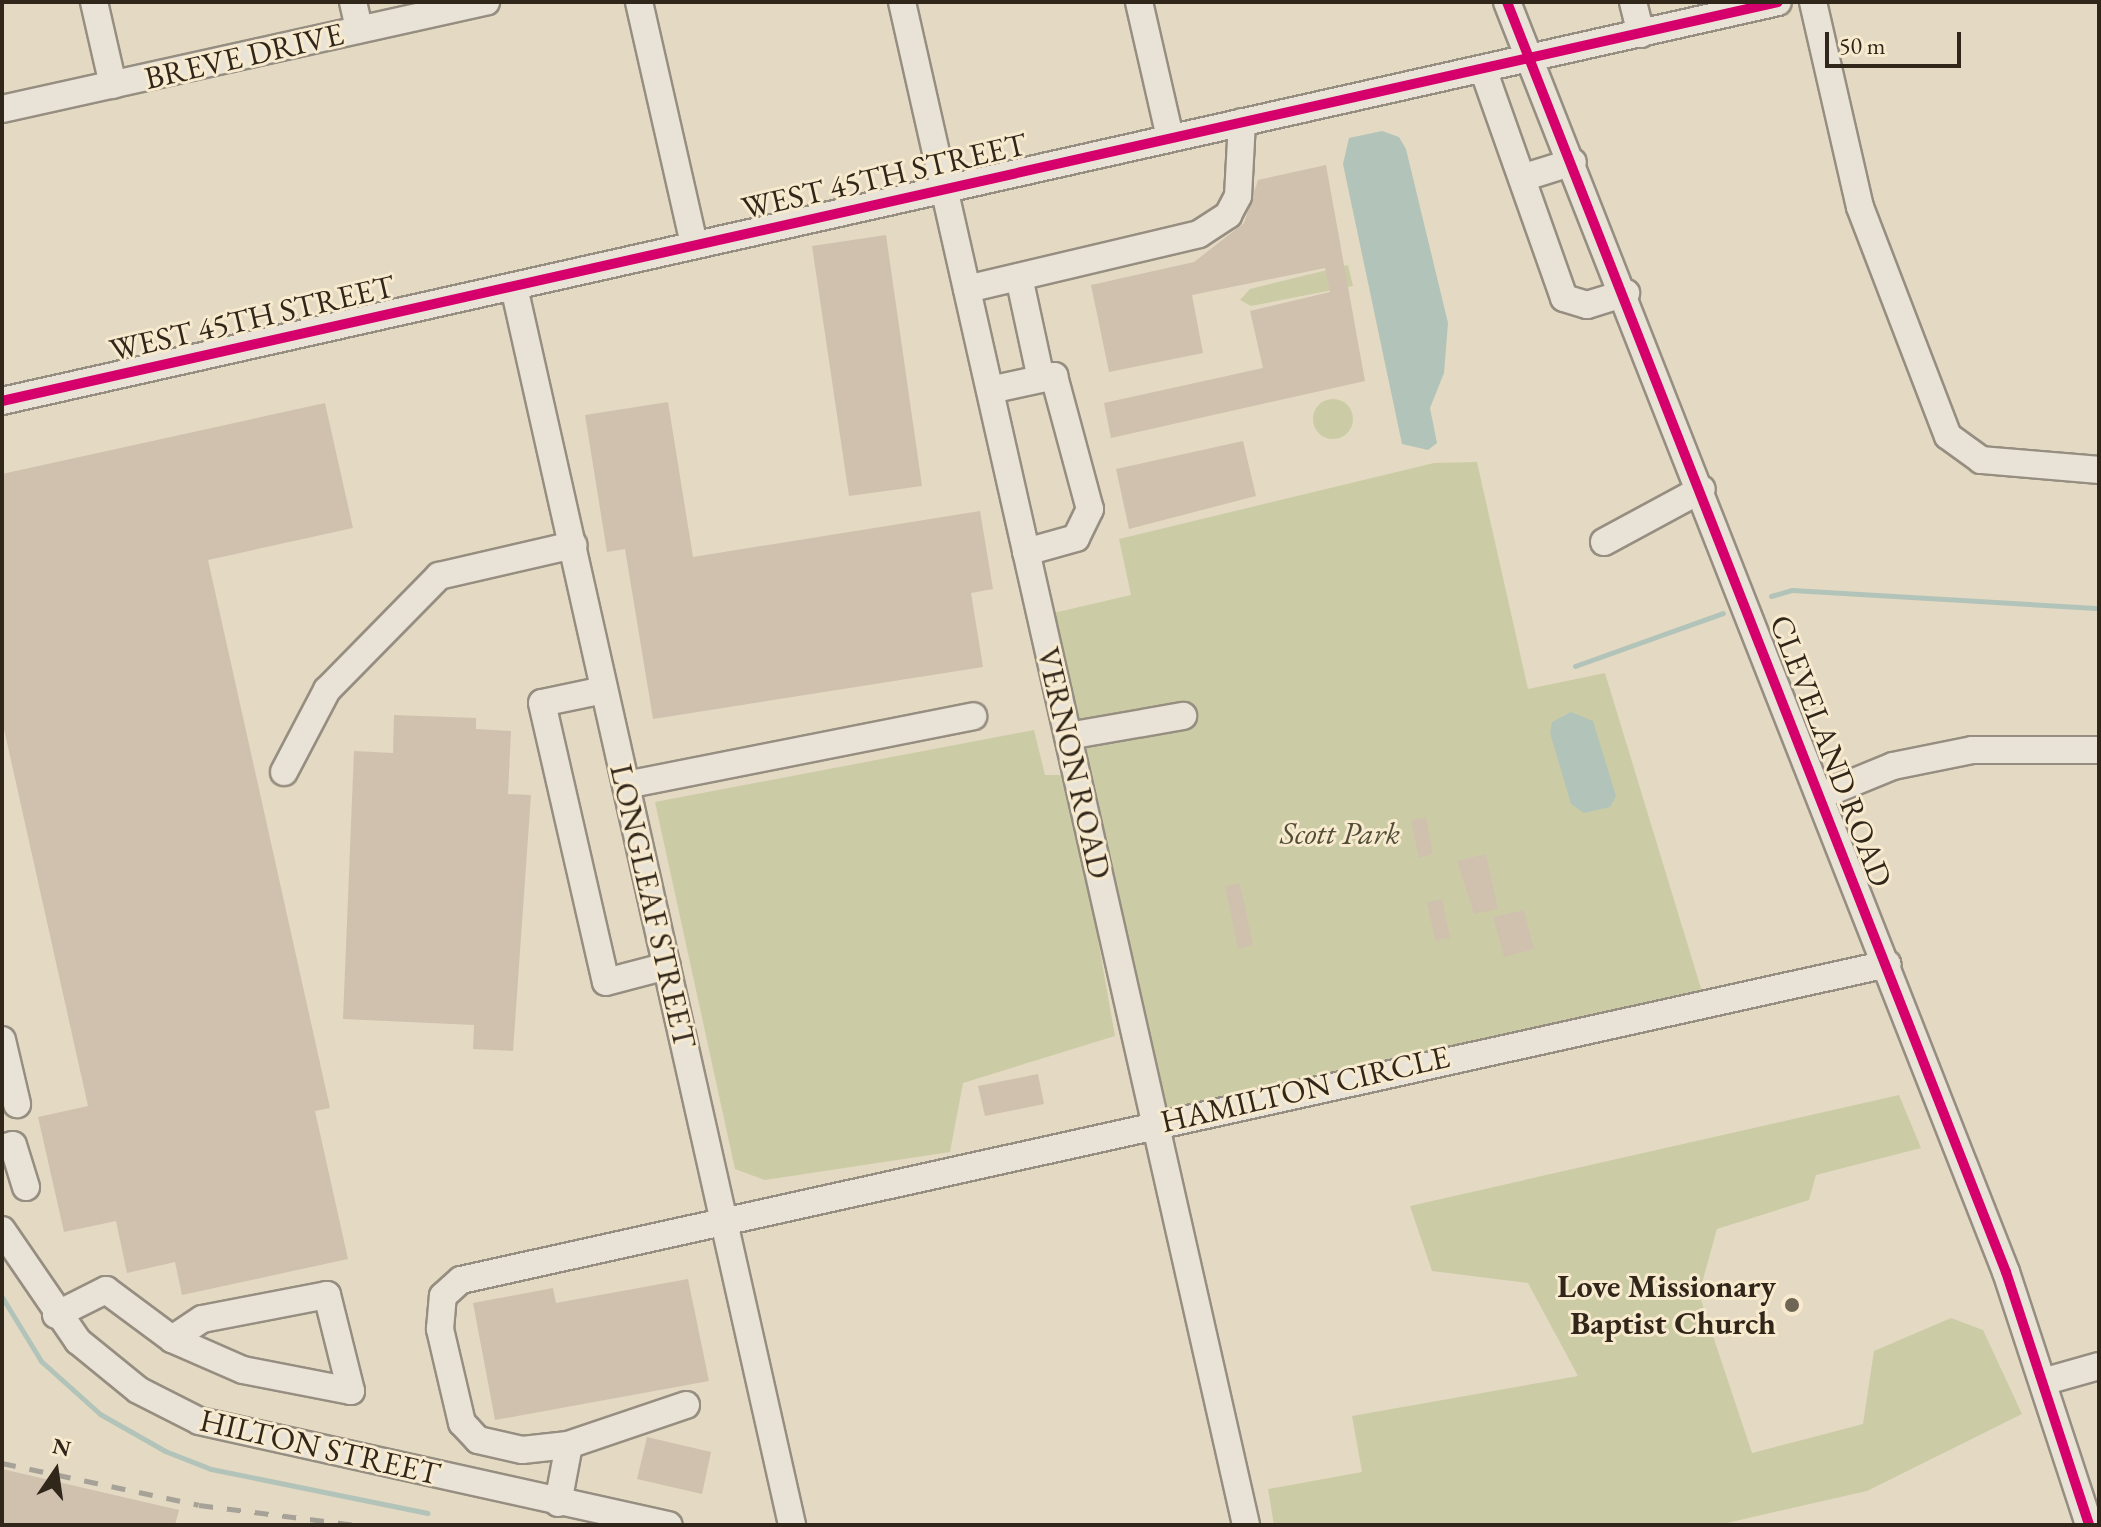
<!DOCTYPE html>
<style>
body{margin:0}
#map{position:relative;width:2101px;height:1527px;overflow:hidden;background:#e4d9c2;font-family:"EB Garamond",serif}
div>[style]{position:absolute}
.green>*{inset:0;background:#cbcca6}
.round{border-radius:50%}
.water>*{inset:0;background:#b2c4b9}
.stream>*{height:5px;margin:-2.5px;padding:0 2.5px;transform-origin:2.5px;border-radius:2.5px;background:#b2c4b9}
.building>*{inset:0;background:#d0c1af}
.roads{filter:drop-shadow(2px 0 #968e80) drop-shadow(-2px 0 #968e80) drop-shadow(0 2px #968e80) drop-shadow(0 -2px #968e80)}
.minor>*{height:26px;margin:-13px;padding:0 13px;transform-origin:13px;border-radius:13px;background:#e9e3d7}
.rail>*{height:5px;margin-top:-2.5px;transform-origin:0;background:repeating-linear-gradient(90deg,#a7a298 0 14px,transparent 0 28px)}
.cycleway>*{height:10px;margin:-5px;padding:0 5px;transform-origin:5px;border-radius:5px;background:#d6006c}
.dots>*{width:22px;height:22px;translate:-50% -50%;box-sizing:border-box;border:4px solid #f7eace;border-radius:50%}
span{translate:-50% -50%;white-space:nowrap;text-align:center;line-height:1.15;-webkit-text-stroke:6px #f7eace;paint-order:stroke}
.street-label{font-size:32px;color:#30261a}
.park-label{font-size:32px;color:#524d38;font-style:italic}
.poi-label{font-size:32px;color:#30261a;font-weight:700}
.right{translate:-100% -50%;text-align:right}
.frame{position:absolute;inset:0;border:4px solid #30261a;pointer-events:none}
.north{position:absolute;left:16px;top:1431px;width:80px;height:80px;-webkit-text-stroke:6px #f7eace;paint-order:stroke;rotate:13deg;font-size:22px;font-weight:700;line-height:32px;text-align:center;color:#30261a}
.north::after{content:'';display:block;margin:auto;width:28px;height:36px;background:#30261a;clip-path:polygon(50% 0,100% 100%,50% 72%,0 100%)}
.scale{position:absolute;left:1825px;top:32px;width:136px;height:36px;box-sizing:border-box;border:4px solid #30261a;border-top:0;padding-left:10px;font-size:24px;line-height:28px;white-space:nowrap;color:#30261a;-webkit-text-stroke:6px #f7eace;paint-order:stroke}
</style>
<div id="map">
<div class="green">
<div style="clip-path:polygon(1348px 265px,1353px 286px,1251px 306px,1240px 300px,1250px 289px)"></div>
<div class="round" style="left:1313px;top:399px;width:40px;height:40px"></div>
<div style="clip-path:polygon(1477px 462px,1528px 689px,1605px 673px,1703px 995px,1163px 1112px,1049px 614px,1131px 595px,1119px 539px,1434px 463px)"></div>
<div style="clip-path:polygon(1034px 730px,1045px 775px,1069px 775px,1115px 1036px,963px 1083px,950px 1152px,765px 1180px,735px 1169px,655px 802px)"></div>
<div style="clip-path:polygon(1899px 1095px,1921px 1148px,1816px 1175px,1809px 1200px,1717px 1229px,1699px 1294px,1752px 1453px,1863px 1424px,1874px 1351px,1951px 1318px,1983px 1330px,2022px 1414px,1867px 1491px,1718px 1525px,1274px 1525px,1268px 1489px,1362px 1472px,1352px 1416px,1578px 1376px,1528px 1283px,1432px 1271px,1410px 1206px)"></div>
</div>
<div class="water">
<div style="clip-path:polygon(1382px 131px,1399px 137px,1406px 149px,1448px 323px,1444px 373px,1430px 408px,1437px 443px,1428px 450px,1402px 444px,1343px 164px,1349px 138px)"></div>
<div style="clip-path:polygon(1571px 712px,1593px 721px,1616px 796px,1610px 807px,1584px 813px,1571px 804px,1550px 733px,1552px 722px)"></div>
</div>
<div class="stream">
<div style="left:1771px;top:596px;width:22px;rotate:-16deg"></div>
<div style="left:1792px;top:590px;width:308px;rotate:3.4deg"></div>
<div style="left:1575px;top:666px;width:157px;rotate:-19.7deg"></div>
<div style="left:2px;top:1297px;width:75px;rotate:58.6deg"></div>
<div style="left:41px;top:1361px;width:79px;rotate:41.9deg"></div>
<div style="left:100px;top:1414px;width:75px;rotate:29.6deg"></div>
<div style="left:165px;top:1451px;width:49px;rotate:21.4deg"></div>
<div style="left:211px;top:1469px;width:221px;rotate:11.5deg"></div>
<div style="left:486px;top:1525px;width:1px"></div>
</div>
<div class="building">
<div style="clip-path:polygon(1326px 165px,1365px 381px,1111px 438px,1104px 403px,1263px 368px,1250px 311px,1330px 292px,1325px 268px,1192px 295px,1203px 353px,1109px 372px,1091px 285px,1194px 262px,1244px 223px,1258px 180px)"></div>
<div style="clip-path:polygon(886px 235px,922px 486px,849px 496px,812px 246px)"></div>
<div style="clip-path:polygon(668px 402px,693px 557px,980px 511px,993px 589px,971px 593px,983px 667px,653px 719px,625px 549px,607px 552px,585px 415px)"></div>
<div style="clip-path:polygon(325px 403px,353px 528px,208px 560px,330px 1108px,315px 1111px,348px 1259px,182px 1295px,175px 1262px,127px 1273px,116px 1221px,64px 1232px,38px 1117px,88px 1106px,2px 720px,2px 474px)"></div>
<div style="clip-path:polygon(1243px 441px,1256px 496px,1129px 529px,1116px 469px)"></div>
<div style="clip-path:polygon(394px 715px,476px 718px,476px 729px,511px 731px,508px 794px,531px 795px,513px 1051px,473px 1049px,474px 1025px,343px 1019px,354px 751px,393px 753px)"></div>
<div style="clip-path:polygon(1426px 817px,1433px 854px,1419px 858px,1411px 820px)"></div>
<div style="clip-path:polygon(1486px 854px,1498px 909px,1474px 914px,1457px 861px)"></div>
<div style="clip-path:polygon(1240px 883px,1253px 945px,1238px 949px,1225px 886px)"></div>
<div style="clip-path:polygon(1442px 899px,1450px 938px,1435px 941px,1427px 902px)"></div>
<div style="clip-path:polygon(1524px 910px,1534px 949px,1504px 957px,1493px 917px)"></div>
<div style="clip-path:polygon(1038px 1074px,1044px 1104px,985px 1116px,978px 1086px)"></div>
<div style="clip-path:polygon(688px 1279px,709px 1381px,495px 1420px,473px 1303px,553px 1288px,556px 1303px)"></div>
<div style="clip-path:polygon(647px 1437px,711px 1452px,702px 1494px,637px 1479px)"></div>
<div style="clip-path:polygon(2px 1469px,179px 1510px,175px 1525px,2px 1525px)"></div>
</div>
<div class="roads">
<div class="minor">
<div style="left:94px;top:2px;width:85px;rotate:77.1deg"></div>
<div style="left:353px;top:2px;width:28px;rotate:77deg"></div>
<div style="left:639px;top:2px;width:249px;rotate:77.2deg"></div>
<div style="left:902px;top:2px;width:1561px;rotate:77.27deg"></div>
<div style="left:1139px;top:2px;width:139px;rotate:77.1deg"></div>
<div style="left:1507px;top:2px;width:1365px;rotate:68.55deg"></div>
<div style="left:2006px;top:1272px;width:266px;rotate:71.8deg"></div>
<div style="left:1633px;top:2px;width:33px;rotate:76deg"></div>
<div style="left:1813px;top:2px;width:210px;rotate:77.1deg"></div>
<div style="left:1860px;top:207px;width:245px;rotate:69deg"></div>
<div style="left:1948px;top:436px;width:41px;rotate:36deg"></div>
<div style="left:1981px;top:460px;width:118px;rotate:4.8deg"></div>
<div style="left:1483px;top:69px;width:243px;rotate:70.5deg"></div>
<div style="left:1564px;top:298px;width:24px;rotate:17deg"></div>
<div style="left:1587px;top:305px;width:41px;rotate:-17.1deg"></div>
<div style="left:2px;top:109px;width:496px;rotate:-12.5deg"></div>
<div style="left:1525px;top:177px;width:50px;rotate:-17.4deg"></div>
<div style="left:1019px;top:277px;width:104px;rotate:77.8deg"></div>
<div style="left:514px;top:287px;width:1269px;rotate:77.34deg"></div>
<div style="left:967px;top:289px;width:238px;rotate:-13.3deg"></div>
<div style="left:1199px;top:234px;width:35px;rotate:-33deg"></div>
<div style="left:1228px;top:215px;width:21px;rotate:-62deg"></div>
<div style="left:1238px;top:196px;width:74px;rotate:-86.9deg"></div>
<div style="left:990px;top:390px;width:66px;rotate:-12.3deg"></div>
<div style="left:1054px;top:376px;width:138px;rotate:74.9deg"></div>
<div style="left:1090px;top:509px;width:32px;rotate:116deg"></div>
<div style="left:1076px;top:538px;width:52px;rotate:164.4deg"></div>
<div style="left:2px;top:401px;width:1820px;rotate:-12.66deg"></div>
<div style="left:1604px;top:542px;width:111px;rotate:-28.4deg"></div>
<div style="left:604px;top:690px;width:63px;rotate:168.2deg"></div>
<div style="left:542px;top:703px;width:286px;rotate:77.1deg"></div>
<div style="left:606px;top:982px;width:63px;rotate:-14.7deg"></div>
<div style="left:1068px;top:736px;width:117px;rotate:-9.9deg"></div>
<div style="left:284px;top:772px;width:93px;rotate:-62.3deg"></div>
<div style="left:327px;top:690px;width:160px;rotate:-45.5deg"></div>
<div style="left:439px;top:576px;width:138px;rotate:-13deg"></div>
<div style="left:626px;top:785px;width:354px;rotate:-11.2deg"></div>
<div style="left:1820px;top:796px;width:79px;rotate:-22.3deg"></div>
<div style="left:1893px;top:766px;width:81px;rotate:-11.4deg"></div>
<div style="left:1972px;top:750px;width:127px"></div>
<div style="left:2px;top:1040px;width:66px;rotate:76.8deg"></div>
<div style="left:2px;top:1148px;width:11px;rotate:-15deg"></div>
<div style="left:13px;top:1145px;width:44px;rotate:72.8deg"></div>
<div style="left:2px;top:1230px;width:135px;rotate:55.6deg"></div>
<div style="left:78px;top:1341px;width:77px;rotate:39.2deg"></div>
<div style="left:138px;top:1390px;width:68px;rotate:26.9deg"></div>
<div style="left:199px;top:1421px;width:481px;rotate:12.5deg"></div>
<div style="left:56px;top:1315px;width:56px;rotate:-26.6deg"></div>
<div style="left:106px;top:1290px;width:82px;rotate:36.6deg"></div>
<div style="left:172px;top:1339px;width:77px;rotate:23.6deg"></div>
<div style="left:243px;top:1370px;width:110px;rotate:11deg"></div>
<div style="left:351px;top:1391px;width:99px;rotate:-104deg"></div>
<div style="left:327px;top:1295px;width:127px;rotate:169.1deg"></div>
<div style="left:202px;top:1319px;width:36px;rotate:146deg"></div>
<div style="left:2046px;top:1381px;width:55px;rotate:-15.8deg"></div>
<div style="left:686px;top:1405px;width:125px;rotate:161.3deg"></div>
<div style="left:568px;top:1445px;width:46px;rotate:173.8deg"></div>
<div style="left:522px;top:1450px;width:45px;rotate:-167.2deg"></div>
<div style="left:478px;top:1440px;width:23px;rotate:-133deg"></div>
<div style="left:462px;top:1423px;width:97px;rotate:-103.2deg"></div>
<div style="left:440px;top:1329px;width:33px;rotate:-85deg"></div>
<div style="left:443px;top:1296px;width:24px;rotate:-42deg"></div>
<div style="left:461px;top:1280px;width:1461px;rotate:-12.49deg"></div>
<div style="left:558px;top:1503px;width:59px;rotate:-79.3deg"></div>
</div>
</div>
<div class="rail">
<div style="left:2px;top:1463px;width:201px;rotate:12deg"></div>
<div style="left:199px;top:1505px;width:158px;rotate:7.3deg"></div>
</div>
<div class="cycleway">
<div style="left:1507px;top:2px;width:1365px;rotate:68.55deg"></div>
<div style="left:2006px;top:1272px;width:266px;rotate:71.8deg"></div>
<div style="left:2px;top:401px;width:1820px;rotate:-12.66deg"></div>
</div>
<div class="dots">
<div style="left:1792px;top:1305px;background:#6f6555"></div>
</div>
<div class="street-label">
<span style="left:244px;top:56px;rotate:-13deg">BREVE DRIVE</span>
<span style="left:884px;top:176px;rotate:-13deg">WEST 45TH STREET</span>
<span style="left:252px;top:318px;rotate:-13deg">WEST 45TH STREET</span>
<span style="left:1831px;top:751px;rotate:69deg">CLEVELAND ROAD</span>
<span style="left:1074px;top:763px;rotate:77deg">VERNON ROAD</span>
<span style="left:653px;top:906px;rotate:77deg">LONGLEAF STREET</span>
<span style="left:1305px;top:1089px;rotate:-13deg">HAMILTON CIRCLE</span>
<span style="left:320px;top:1447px;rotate:13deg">HILTON STREET</span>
</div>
<div class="park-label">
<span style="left:1340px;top:833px">Scott Park</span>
</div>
<div class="poi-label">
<span class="right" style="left:1776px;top:1305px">Love Missionary<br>Baptist Church</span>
</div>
<div class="frame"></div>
<div class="north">N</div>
<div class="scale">50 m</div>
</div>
